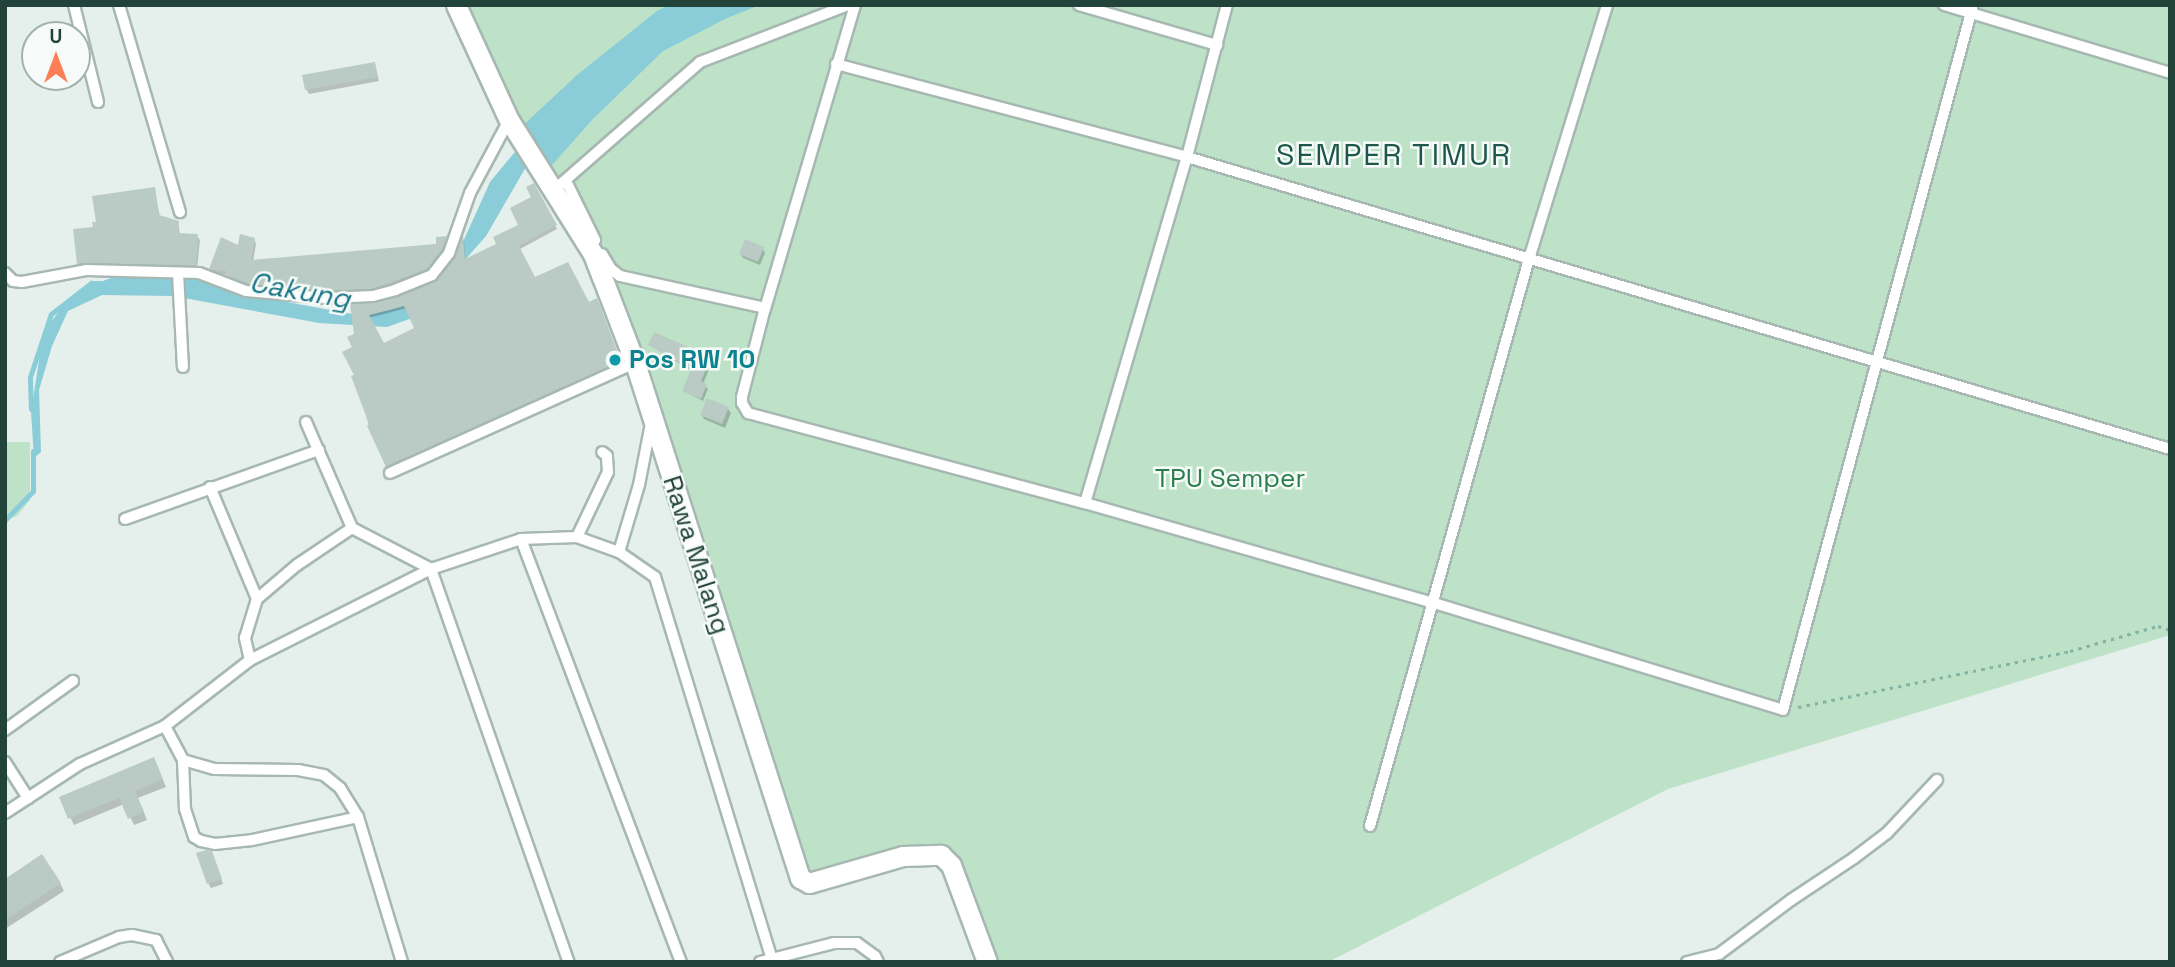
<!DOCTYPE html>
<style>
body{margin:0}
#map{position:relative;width:2175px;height:967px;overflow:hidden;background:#e5efeb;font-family:"Space Grotesk",sans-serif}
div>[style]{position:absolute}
.green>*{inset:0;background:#bde2c7}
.water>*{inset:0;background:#8accd8}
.shadow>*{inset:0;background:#0003}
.stream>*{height:5px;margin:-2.5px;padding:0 2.5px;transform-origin:2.5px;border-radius:2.5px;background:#8accd8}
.building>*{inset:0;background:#bacac4}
.path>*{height:2.5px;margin-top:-1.25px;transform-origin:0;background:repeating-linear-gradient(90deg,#83b5a5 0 3.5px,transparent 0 8.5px)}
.roads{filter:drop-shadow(2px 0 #a7b8b2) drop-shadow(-2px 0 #a7b8b2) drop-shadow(0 2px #a7b8b2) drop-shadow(0 -2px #a7b8b2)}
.service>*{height:10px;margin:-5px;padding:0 5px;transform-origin:5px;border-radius:5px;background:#fff}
.minor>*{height:19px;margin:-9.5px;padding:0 9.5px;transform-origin:9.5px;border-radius:9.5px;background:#fff}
.dots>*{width:19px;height:19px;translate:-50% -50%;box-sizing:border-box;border:4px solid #f6fbf9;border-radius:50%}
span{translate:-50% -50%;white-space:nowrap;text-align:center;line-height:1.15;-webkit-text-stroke:5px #f6fbf9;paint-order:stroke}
.culture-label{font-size:26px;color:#0d838f;font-weight:700}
.left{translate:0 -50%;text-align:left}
.park-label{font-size:26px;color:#297e49}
.street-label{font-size:26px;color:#22433a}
.water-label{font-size:28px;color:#177385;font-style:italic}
.quarter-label{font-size:30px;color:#1c5749;letter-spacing:2px}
.frame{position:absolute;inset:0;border:7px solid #22433a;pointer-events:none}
.north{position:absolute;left:21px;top:21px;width:70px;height:70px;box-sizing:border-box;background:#f6fbf9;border:2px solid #a1b1ad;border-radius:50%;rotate:0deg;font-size:19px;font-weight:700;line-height:28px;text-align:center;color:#22433a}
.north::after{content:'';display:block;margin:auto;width:24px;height:32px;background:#fc7f57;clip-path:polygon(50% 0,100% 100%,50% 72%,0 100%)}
</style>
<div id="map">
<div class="green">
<div style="clip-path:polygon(456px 5px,2170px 5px,2170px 635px,1668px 789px,1328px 962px,985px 962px,941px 855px,809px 883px,593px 254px)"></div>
<div style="clip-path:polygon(5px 442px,30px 442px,30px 500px,17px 516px,5px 520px)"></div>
</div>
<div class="water">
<div style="clip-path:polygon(669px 5px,760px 5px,727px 18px,663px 51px,593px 119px,544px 174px,517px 131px,577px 75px,657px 11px)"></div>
<div style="clip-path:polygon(524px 149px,536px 165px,526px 167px,486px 236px,415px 317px,387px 327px,319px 323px,173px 296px,102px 295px,68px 311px,52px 346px,39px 390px,41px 452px,34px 458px,31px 412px,41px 348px,47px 328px,64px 304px,86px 287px,114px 277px,201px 280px,249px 295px,363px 316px,389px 310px,420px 300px,453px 264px,490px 182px,514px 153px)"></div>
</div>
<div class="shadow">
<div style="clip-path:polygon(374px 64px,379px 81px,309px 94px,306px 89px)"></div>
<div style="clip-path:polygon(evenodd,534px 186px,557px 229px,520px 249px,535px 280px,589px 304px,598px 303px,621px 365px,389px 469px,369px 426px,356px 376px,356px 335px,375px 305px,436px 283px,457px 258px,464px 239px,465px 261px,499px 245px,521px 226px,534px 198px,534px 186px,407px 308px,417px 329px,383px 345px,369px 318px,407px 308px)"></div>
<div style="clip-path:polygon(154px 189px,160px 217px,178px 222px,180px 235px,197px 236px,200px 240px,197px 269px,81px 268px,78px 264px,95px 228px)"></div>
<div style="clip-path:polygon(446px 238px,448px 242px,444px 254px,430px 273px,375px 293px,331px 294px,252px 288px,230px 280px,228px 275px,213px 273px,211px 269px,254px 239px,256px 244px,253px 262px,438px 246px)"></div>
<div style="clip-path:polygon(763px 249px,765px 253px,760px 265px,743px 258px,741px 254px)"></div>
<div style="clip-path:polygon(650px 345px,710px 358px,712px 362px,703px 384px,708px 389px,703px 401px,684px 391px,692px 371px)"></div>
<div style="clip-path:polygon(728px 409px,731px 413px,725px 428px,704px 419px,702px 415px)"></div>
<div style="clip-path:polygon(157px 766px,166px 787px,138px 798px,147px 820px,134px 825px,124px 804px,74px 825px,61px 798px)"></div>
<div style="clip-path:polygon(214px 858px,223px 884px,211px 888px,208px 883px)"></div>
<div style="clip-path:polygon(5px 881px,60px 883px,64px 891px,5px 929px)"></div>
</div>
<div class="stream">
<div style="left:31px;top:409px;width:32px;rotate:-92deg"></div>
<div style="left:30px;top:377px;width:66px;rotate:-71.6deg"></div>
<div style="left:51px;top:314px;width:51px;rotate:-37.8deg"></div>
<div style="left:91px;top:283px;width:9px"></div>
<div style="left:5px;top:520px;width:40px;rotate:-46deg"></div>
<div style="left:33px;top:491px;width:40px;rotate:-90deg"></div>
</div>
<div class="building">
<div style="clip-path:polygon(375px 62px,378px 77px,305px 90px,302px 75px)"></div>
<div style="clip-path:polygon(evenodd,534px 183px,557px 225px,519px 246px,535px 277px,568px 262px,589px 302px,597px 298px,621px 361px,386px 467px,367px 426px,369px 424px,351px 376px,354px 375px,342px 352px,352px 347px,347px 337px,354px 334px,350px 304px,375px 303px,435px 282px,455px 257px,463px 235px,465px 259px,496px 244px,493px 237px,518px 225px,510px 208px,531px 197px,526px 187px,534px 183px,404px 306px,414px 328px,384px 343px,369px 315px,404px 306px)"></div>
<div style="clip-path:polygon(155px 187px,159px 215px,179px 221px,178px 233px,198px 234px,196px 265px,77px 264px,73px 229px,93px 227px,92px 222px,96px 222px,92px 196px)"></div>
<div style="clip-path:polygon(240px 234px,255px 238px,251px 260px,436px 244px,436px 237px,447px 236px,442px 249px,427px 269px,372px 289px,328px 291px,249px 284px,226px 275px,226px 271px,209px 269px,221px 237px,238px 245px)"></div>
<div style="clip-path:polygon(745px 239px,764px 247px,758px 262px,739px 254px)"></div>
<div style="clip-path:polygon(654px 332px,711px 357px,701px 381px,707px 384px,701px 399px,682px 391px,691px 369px,648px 345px)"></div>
<div style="clip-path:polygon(707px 398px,729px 407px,722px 424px,700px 415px)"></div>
<div style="clip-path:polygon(154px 757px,163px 779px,135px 791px,144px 812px,128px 819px,119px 798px,68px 819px,59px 797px)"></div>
<div style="clip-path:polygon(206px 850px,212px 851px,222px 879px,207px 884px,196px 853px)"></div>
<div style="clip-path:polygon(42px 854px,61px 883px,5px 920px,5px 879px)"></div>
</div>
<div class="path">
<div style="left:1798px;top:707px;width:278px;rotate:-11.6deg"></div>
<div style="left:2070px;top:651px;width:91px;rotate:-15.9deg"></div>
<div style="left:2158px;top:626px;width:13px;rotate:18deg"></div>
</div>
<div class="roads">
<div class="service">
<div style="left:74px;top:5px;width:100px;rotate:76.1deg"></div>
<div style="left:119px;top:5px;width:216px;rotate:73.6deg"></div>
<div style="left:855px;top:5px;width:316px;rotate:106.5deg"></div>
<div style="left:765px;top:308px;width:92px;rotate:104.5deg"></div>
<div style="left:742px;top:397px;width:6px;rotate:90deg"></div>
<div style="left:742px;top:403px;width:12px;rotate:59deg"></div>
<div style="left:748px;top:413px;width:349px;rotate:15deg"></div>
<div style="left:1085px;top:503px;width:363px;rotate:16deg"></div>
<div style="left:1434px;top:603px;width:365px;rotate:17deg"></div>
<div style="left:1783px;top:710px;width:730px;rotate:-74.92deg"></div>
<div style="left:1079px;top:5px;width:144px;rotate:16.2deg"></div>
<div style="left:1944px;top:5px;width:236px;rotate:16.7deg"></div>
<div style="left:836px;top:64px;width:363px;rotate:14.8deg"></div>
<div style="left:1187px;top:157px;width:1025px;rotate:16.54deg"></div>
<div style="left:566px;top:181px;width:66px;rotate:63.8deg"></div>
<div style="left:554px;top:190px;width:194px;rotate:-41.2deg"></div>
<div style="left:700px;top:62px;width:159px;rotate:-21.1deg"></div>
<div style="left:602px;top:254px;width:17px;rotate:59deg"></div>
<div style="left:611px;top:269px;width:11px;rotate:38deg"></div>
<div style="left:620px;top:276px;width:148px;rotate:12.4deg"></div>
<div style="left:5px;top:273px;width:11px;rotate:45deg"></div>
<div style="left:13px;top:281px;width:9px;rotate:6deg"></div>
<div style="left:22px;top:282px;width:65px;rotate:-10.6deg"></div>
<div style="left:86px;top:270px;width:113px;rotate:1.5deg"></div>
<div style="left:199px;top:273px;width:50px;rotate:21deg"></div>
<div style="left:246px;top:291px;width:81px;rotate:4.9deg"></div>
<div style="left:327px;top:298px;width:46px;rotate:-2.5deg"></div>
<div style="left:373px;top:296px;width:23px;rotate:-15deg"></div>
<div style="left:395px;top:290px;width:40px;rotate:-22deg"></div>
<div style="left:432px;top:275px;width:28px;rotate:-52deg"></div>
<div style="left:449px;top:253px;width:64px;rotate:-70.7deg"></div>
<div style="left:470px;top:193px;width:83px;rotate:-61.9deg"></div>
<div style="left:178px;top:273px;width:94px;rotate:87deg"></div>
<div style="left:306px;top:422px;width:116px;rotate:66.5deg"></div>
<div style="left:352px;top:528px;width:89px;rotate:27.4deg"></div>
<div style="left:431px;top:569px;width:417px;rotate:70.7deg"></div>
<div style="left:390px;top:473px;width:269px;rotate:-24.2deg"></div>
<div style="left:210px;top:487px;width:121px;rotate:67.2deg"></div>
<div style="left:1085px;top:503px;width:361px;rotate:-73.6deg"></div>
<div style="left:1187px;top:157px;width:157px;rotate:-75.3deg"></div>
<div style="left:125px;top:519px;width:206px;rotate:-19.6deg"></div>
<div style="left:577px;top:537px;width:72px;rotate:-64.5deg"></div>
<div style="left:608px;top:472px;width:16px;rotate:-94deg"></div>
<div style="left:607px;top:456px;width:6px;rotate:-141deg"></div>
<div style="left:521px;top:539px;width:452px;rotate:69.3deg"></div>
<div style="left:619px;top:552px;width:70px;rotate:-73.4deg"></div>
<div style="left:639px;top:485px;width:63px;rotate:-79deg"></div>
<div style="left:250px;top:660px;width:23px;rotate:-103deg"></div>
<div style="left:245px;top:638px;width:41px;rotate:-72.9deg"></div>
<div style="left:257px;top:599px;width:52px;rotate:-40.4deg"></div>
<div style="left:297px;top:565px;width:66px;rotate:-33.9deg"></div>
<div style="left:165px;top:726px;width:38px;rotate:62deg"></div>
<div style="left:183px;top:760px;width:33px;rotate:16deg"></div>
<div style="left:215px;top:769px;width:83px;rotate:0.7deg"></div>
<div style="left:298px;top:770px;width:26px;rotate:11deg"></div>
<div style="left:324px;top:775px;width:21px;rotate:39deg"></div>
<div style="left:340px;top:788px;width:34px;rotate:58deg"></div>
<div style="left:358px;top:817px;width:152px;rotate:73.1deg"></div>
<div style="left:5px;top:730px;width:84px;rotate:-35.8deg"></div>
<div style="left:183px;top:760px;width:49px;rotate:87.7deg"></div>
<div style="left:185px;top:809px;width:29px;rotate:72deg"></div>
<div style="left:194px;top:837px;width:8px;rotate:30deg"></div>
<div style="left:201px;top:841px;width:14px;rotate:12deg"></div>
<div style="left:215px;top:844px;width:37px;rotate:-6deg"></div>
<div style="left:252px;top:840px;width:108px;rotate:-12.2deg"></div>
<div style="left:5px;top:762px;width:43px;rotate:57.4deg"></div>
<div style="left:5px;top:813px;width:90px;rotate:-33.2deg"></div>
<div style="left:80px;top:764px;width:93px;rotate:-24.1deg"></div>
<div style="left:165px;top:726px;width:108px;rotate:-37.8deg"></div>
<div style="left:250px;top:660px;width:203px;rotate:-26.7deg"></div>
<div style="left:431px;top:569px;width:95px;rotate:-18.4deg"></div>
<div style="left:521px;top:539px;width:56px;rotate:-2deg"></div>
<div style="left:577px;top:537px;width:45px;rotate:19.7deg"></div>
<div style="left:619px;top:552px;width:44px;rotate:34.8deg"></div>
<div style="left:655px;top:577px;width:403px;rotate:73deg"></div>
<div style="left:1370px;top:826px;width:589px;rotate:-74.34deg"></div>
<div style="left:1529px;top:259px;width:266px;rotate:-72.9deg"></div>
<div style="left:60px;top:962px;width:64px;rotate:-23deg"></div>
<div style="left:119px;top:937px;width:13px;rotate:-9deg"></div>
<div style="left:132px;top:935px;width:25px;rotate:12deg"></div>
<div style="left:156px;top:940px;width:25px;rotate:63deg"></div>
<div style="left:760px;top:962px;width:76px;rotate:-14.4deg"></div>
<div style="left:834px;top:943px;width:23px"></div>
<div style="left:857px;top:943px;width:22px;rotate:36deg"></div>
<div style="left:875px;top:956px;width:7px;rotate:63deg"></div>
<div style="left:1687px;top:962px;width:33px;rotate:-14deg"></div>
<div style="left:1719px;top:954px;width:90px;rotate:-36.9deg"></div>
<div style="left:1791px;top:900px;width:76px;rotate:-33.7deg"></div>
<div style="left:1854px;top:858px;width:41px;rotate:-37.1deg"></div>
<div style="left:1887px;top:833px;width:73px;rotate:-46.7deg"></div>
</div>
<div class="minor">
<div style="left:456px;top:5px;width:127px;rotate:65.3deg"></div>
<div style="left:509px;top:120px;width:158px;rotate:57.9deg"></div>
<div style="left:593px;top:254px;width:25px;rotate:69deg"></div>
<div style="left:602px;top:277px;width:92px;rotate:69deg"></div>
<div style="left:635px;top:363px;width:541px;rotate:72.24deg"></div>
<div style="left:800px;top:878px;width:10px;rotate:29deg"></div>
<div style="left:809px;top:883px;width:98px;rotate:-16deg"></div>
<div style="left:903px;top:856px;width:38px;rotate:-2deg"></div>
<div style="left:941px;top:855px;width:14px;rotate:45deg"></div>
<div style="left:951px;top:865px;width:103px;rotate:69.6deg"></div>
</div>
</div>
<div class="dots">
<div style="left:615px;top:360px;background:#0f9aa8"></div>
</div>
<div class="culture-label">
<span class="left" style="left:629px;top:360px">Pos RW 10</span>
</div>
<div class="park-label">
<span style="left:1230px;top:479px">TPU Semper</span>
</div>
<div class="street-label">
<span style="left:696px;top:555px;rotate:72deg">Rawa Malang</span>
</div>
<div class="water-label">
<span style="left:300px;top:290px;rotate:10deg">Cakung</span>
</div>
<div class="quarter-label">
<span style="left:1394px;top:155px">SEMPER TIMUR</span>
</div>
<div class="frame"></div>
<div class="north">U</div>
</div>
